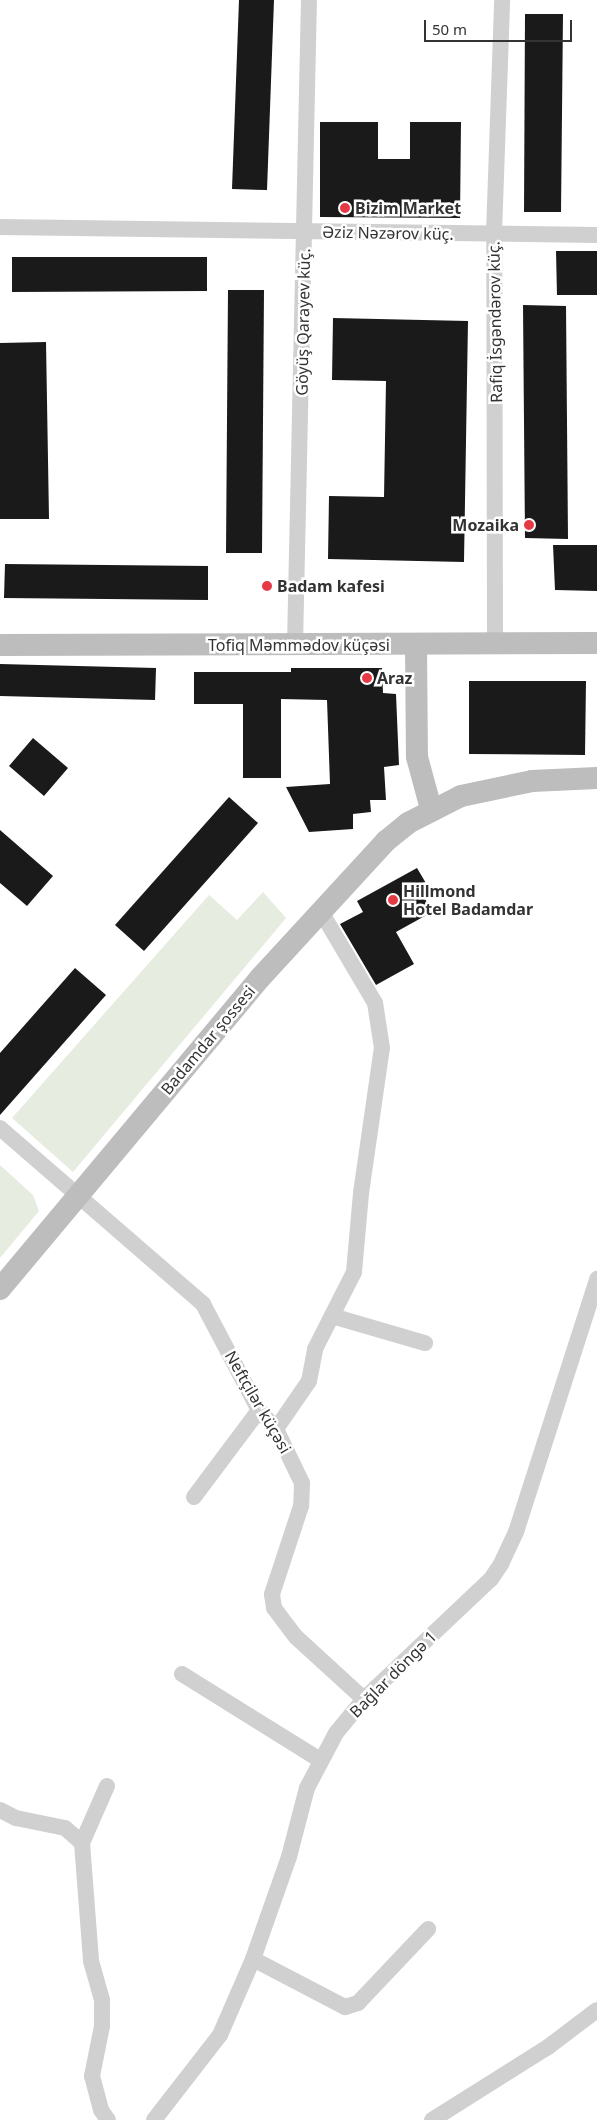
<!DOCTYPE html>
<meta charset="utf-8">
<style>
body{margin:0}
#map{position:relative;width:597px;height:2120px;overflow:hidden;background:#fff;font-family:"Noto Sans",sans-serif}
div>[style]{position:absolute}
.green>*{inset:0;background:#e6ecdf}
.building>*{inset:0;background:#1a1a1a}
.street>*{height:16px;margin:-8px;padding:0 8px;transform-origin:8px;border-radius:8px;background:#d0d0d0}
.secondary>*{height:22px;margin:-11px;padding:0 11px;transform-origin:11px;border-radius:11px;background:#bdbdbd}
.dots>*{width:14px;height:14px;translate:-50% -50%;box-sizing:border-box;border:2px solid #fff;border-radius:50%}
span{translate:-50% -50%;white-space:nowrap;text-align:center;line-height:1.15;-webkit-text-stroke:5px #fff;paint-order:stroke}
.poi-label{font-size:16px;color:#333;font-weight:700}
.left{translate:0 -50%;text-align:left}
.right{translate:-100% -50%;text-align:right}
.street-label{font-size:16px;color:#333}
.scale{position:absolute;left:424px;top:20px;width:148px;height:22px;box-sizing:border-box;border:2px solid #333;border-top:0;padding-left:6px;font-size:15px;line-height:18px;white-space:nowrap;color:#333;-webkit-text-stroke:4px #fff;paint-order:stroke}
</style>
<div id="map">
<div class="green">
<div style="clip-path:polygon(263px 892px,286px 918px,73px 1172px,12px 1118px,209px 895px,237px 920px)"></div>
<div style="clip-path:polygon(0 1165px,33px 1195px,39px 1211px,0 1258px)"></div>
</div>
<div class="building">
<div style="clip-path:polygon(239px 0,274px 0,267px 190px,232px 189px)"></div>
<div style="clip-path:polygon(525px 14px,563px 14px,561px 212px,524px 212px)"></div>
<div style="clip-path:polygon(320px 122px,378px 122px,378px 159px,410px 159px,410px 122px,461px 122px,460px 218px,320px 217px)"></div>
<div style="clip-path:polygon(556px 251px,597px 251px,597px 295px,557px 295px)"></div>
<div style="clip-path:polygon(12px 257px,207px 257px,207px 291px,12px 292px)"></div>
<div style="clip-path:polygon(228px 290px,264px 290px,262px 553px,226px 553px)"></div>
<div style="clip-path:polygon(523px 305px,566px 306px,568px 539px,525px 538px)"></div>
<div style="clip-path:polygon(333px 318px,468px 321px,464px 562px,328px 559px,329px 496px,384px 497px,386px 381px,332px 380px)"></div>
<div style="clip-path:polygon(46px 342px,49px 519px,0 519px,0 343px)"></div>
<div style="clip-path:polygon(553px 545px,597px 545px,597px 591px,555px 590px)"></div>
<div style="clip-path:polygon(5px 564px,208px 566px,208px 600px,4px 598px)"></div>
<div style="clip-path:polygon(0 664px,156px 668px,155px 700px,0 696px)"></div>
<div style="clip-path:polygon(291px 668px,382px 668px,383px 693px,396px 694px,399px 765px,384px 767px,386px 800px,370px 800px,371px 812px,353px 814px,353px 829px,309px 832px,286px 787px,330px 784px,327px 700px,281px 699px,281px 778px,243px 778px,243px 704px,194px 704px,194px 672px,291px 672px)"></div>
<div style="clip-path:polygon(469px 681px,586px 681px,585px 755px,469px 754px)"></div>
<div style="clip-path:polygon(33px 738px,68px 768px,44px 796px,9px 766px)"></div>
<div style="clip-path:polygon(229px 797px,258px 823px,144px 951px,115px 925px)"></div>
<div style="clip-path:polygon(0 830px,53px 876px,27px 906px,0 883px)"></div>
<div style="clip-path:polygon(417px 868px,430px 890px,422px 893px,432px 912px,396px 932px,414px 964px,376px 985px,340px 924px,363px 912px,357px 901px)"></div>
<div style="clip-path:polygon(75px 968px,106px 995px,0 1115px,0 1053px)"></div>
</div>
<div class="street">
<div style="left:0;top:227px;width:597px;rotate:0.77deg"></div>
<div style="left:295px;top:645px;width:645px;rotate:-88.76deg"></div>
<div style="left:495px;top:645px;width:411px;rotate:-90.1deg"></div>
<div style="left:494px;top:234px;width:234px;rotate:-88deg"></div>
<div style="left:0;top:1128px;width:269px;rotate:40.9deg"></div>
<div style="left:203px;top:1304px;width:120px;rotate:62.2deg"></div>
<div style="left:259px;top:1410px;width:25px;rotate:48deg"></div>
<div style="left:276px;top:1429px;width:60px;rotate:64.3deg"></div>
<div style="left:302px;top:1483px;width:23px;rotate:92deg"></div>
<div style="left:301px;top:1506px;width:93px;rotate:108.2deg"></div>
<div style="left:272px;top:1594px;width:14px;rotate:82deg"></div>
<div style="left:274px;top:1608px;width:36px;rotate:53deg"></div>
<div style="left:296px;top:1637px;width:92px;rotate:42.4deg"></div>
<div style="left:332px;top:1316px;width:97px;rotate:16.2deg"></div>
<div style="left:276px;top:1429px;width:58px;rotate:-55.5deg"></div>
<div style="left:309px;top:1381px;width:33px;rotate:-79deg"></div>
<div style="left:315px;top:1349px;width:86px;rotate:-63.1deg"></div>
<div style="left:354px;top:1272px;width:79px;rotate:-84.9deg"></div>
<div style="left:361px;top:1193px;width:147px;rotate:-81.8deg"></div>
<div style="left:382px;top:1048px;width:46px;rotate:-98.8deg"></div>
<div style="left:375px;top:1003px;width:108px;rotate:-120.6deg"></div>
<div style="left:194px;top:1497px;width:109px;rotate:-53.2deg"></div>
<div style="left:182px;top:1674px;width:163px;rotate:31.9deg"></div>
<div style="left:107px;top:1786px;width:62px;rotate:113.7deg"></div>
<div style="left:82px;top:1843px;width:118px;rotate:85.6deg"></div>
<div style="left:91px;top:1961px;width:41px;rotate:74.2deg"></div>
<div style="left:102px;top:2000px;width:26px;rotate:90deg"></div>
<div style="left:102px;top:2026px;width:51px;rotate:101.3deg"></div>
<div style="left:92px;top:2076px;width:35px;rotate:75deg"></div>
<div style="left:101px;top:2110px;width:12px;rotate:55deg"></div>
<div style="left:0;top:1810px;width:18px;rotate:27deg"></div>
<div style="left:16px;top:1818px;width:50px;rotate:11.5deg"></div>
<div style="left:65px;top:1828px;width:23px;rotate:41deg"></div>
<div style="left:253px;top:1959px;width:104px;rotate:27.6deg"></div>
<div style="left:345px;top:2007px;width:14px;rotate:-17deg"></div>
<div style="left:358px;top:2003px;width:102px;rotate:-46.6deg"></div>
<div style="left:154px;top:2120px;width:108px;rotate:-52.2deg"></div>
<div style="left:220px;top:2035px;width:83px;rotate:-66.5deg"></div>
<div style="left:253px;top:1959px;width:108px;rotate:-70.6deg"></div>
<div style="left:289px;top:1857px;width:71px;rotate:-75.4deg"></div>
<div style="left:307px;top:1788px;width:62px;rotate:-62.2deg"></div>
<div style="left:336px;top:1733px;width:44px;rotate:-50.5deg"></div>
<div style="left:364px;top:1699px;width:175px;rotate:-43.4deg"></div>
<div style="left:491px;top:1579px;width:18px;rotate:-56deg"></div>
<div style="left:501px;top:1564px;width:35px;rotate:-65deg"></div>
<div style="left:516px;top:1532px;width:266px;rotate:-72.2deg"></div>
<div style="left:432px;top:2120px;width:137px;rotate:-32.2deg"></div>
<div style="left:548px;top:2047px;width:61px;rotate:-37.1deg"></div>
</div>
<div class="secondary">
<div style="left:0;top:645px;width:597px;rotate:-0.19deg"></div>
<div style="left:416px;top:646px;width:111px;rotate:89.5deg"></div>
<div style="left:417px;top:757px;width:54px;rotate:74.9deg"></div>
<div style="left:0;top:1289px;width:405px;rotate:-50.1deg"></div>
<div style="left:260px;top:978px;width:186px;rotate:-47.4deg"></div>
<div style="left:386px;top:841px;width:28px;rotate:-39deg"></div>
<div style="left:408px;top:823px;width:59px;rotate:-27deg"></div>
<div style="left:461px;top:796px;width:73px;rotate:-11.9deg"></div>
<div style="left:532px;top:781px;width:65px;rotate:-2.6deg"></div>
</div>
<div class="dots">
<div style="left:345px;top:208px;background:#e63946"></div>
<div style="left:529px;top:525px;background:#e63946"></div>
<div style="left:267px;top:586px;background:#e63946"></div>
<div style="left:367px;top:678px;background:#e63946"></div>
<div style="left:393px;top:900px;background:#e63946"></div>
</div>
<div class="poi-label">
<span class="left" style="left:355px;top:208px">Bizim Market</span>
<span class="right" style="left:519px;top:525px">Mozaika</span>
<span class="left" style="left:277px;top:586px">Badam kafesi</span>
<span class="left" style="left:377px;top:678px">Araz</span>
<span class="left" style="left:403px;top:900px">Hillmond<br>Hotel Badamdar</span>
</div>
<div class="street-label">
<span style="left:388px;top:233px;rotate:1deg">Əziz Nəzərov küç.</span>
<span style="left:303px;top:322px;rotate:-89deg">Göyüş Qarayev küç.</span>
<span style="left:495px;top:322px;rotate:-91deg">Rafiq İsgəndərov küç.</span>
<span style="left:299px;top:645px">Tofiq Məmmədov küçəsi</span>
<span style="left:208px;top:1040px;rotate:-50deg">Badamdar şossesi</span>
<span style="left:258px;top:1402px;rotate:60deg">Neftçilər küçəsi</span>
<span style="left:393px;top:1674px;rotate:-45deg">Bağlar döngə 1</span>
</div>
<div class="scale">50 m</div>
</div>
